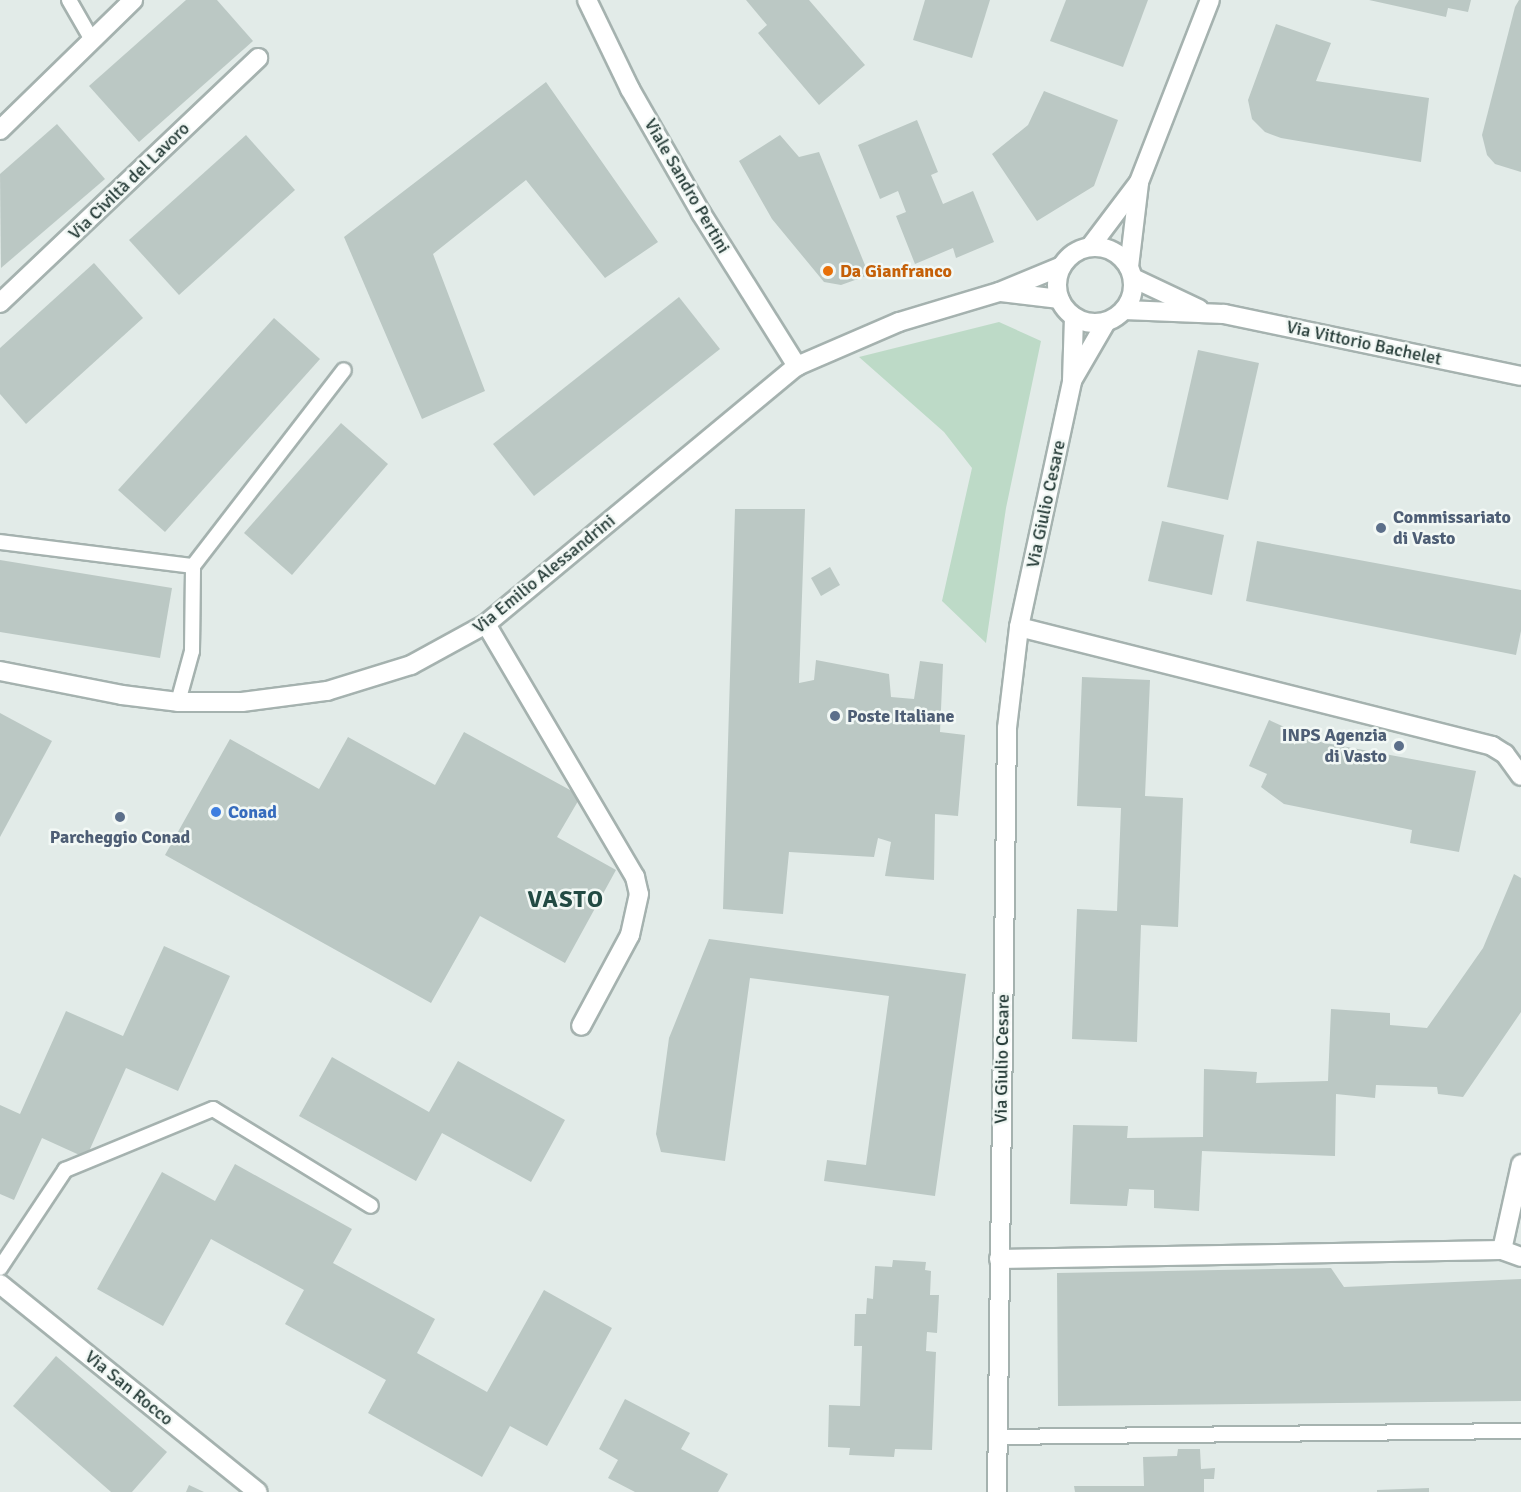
<!DOCTYPE html>
<meta charset="utf-8">
<style>
body{margin:0}
#map{position:relative;width:1521px;height:1492px;overflow:hidden;background:#e2ebe8;font-family:Signika,sans-serif}
div>[style]{position:absolute}
.green>*{inset:0;background:#bddac7}
.building>*{inset:0;background:#bbc8c4}
.roads{filter:drop-shadow(2px 0 #a5b2af) drop-shadow(-2px 0 #a5b2af) drop-shadow(0 2px #a5b2af) drop-shadow(0 -2px #a5b2af)}
.lane>*{height:14px;margin:-7px;padding:0 7px;transform-origin:7px;border-radius:7px;background:#fff}
.street>*{height:18px;margin:-9px;padding:0 9px;transform-origin:9px;border-radius:9px;background:#fff}
.secondary>*{height:18px;margin:-9px;padding:0 9px;transform-origin:9px;border-radius:9px;background:#fff}
.secondary>.ring{margin:-9px;padding:0;box-sizing:content-box;background:none;border:18px solid #fff;border-radius:50%}
.dots>*{width:16px;height:16px;translate:-50% -50%;box-sizing:border-box;border:3px solid #f2f8f5;border-radius:50%}
span{translate:-50% -50%;white-space:nowrap;text-align:center;line-height:1.15;-webkit-text-stroke:5px #f2f8f5;paint-order:stroke}
.street-label{font-size:18px;color:#243a36}
.food-label{font-size:18px;color:#c56008;font-weight:700}
.left{translate:0 -50%;text-align:left}
.service-label{font-size:18px;color:#4e5e75;font-weight:700}
.right{translate:-100% -50%;text-align:right}
.shop-label{font-size:18px;color:#366cbe;font-weight:700}
.district-label{font-size:24px;color:#224a43;font-weight:700;letter-spacing:1.5px}
</style>
<div id="map">
<div class="green">
<div style="clip-path:polygon(999px 322px,1041px 341px,1006px 508px,986px 643px,942px 601px,972px 468px,944px 432px,859px 357px)"></div>
</div>
<div class="building">
<div style="clip-path:polygon(186px 0,217px 0,253px 41px,139px 142px,89px 86px)"></div>
<div style="clip-path:polygon(746px 0,809px 0,865px 65px,819px 105px,758px 33px,767px 25px)"></div>
<div style="clip-path:polygon(925px 0,990px 0,972px 58px,913px 40px)"></div>
<div style="clip-path:polygon(1066px 0,1148px 0,1123px 67px,1050px 41px)"></div>
<div style="clip-path:polygon(1369px 0,1471px 0,1468px 12px,1448px 8px,1446px 17px)"></div>
<div style="clip-path:polygon(1519px 0,1521px 0,1521px 172px,1495px 164px,1487px 155px,1482px 135px,1515px 7px)"></div>
<div style="clip-path:polygon(1276px 24px,1331px 43px,1316px 81px,1429px 98px,1421px 162px,1281px 138px,1265px 132px,1252px 119px,1248px 100px)"></div>
<div style="clip-path:polygon(546px 82px,658px 242px,605px 278px,526px 180px,433px 254px,485px 391px,422px 419px,344px 237px)"></div>
<div style="clip-path:polygon(1044px 91px,1118px 120px,1094px 186px,1037px 221px,992px 154px,1028px 125px)"></div>
<div style="clip-path:polygon(917px 120px,938px 172px,931px 175px,943px 204px,973px 191px,994px 242px,956px 258px,953px 248px,915px 264px,896px 216px,906px 212px,898px 191px,880px 199px,858px 145px)"></div>
<div style="clip-path:polygon(57px 124px,105px 179px,1px 268px,0 174px)"></div>
<div style="clip-path:polygon(246px 135px,295px 190px,179px 295px,129px 240px)"></div>
<div style="clip-path:polygon(780px 135px,799px 157px,819px 152px,869px 275px,841px 285px,824px 282px,772px 219px,739px 161px)"></div>
<div style="clip-path:polygon(94px 263px,143px 318px,26px 424px,0 394px,0 348px)"></div>
<div style="clip-path:polygon(679px 297px,720px 349px,534px 496px,493px 444px)"></div>
<div style="clip-path:polygon(274px 318px,320px 359px,165px 532px,118px 490px)"></div>
<div style="clip-path:polygon(1198px 350px,1259px 363px,1228px 500px,1167px 487px)"></div>
<div style="clip-path:polygon(341px 423px,388px 464px,292px 575px,244px 533px)"></div>
<div style="clip-path:polygon(735px 509px,805px 509px,799px 683px,814px 680px,816px 660px,889px 674px,891px 697px,914px 699px,920px 661px,943px 664px,940px 732px,965px 735px,958px 816px,935px 814px,934px 880px,885px 876px,891px 842px,878px 838px,874px 857px,789px 852px,783px 914px,723px 909px)"></div>
<div style="clip-path:polygon(1162px 521px,1224px 535px,1212px 595px,1148px 581px)"></div>
<div style="clip-path:polygon(1257px 541px,1521px 590px,1521px 631px,1516px 655px,1246px 601px)"></div>
<div style="clip-path:polygon(0 560px,172px 588px,160px 658px,0 632px)"></div>
<div style="clip-path:polygon(830px 567px,840px 585px,821px 596px,811px 578px)"></div>
<div style="clip-path:polygon(1082px 677px,1150px 680px,1145px 796px,1183px 798px,1178px 927px,1141px 925px,1137px 1042px,1072px 1039px,1077px 909px,1117px 911px,1121px 808px,1077px 806px)"></div>
<div style="clip-path:polygon(0 713px,52px 741px,0 837px)"></div>
<div style="clip-path:polygon(1269px 720px,1315px 741px,1476px 771px,1459px 852px,1410px 843px,1412px 830px,1284px 804px,1261px 787px,1267px 774px,1249px 766px)"></div>
<div style="clip-path:polygon(464px 732px,581px 796px,557px 837px,616px 870px,565px 963px,480px 916px,431px 1003px,165px 855px,230px 739px,319px 789px,348px 737px,435px 785px)"></div>
<div style="clip-path:polygon(1514px 874px,1521px 878px,1521px 1012px,1463px 1097px,1438px 1094px,1437px 1087px,1376px 1085px,1375px 1098px,1336px 1094px,1335px 1156px,1202px 1151px,1199px 1211px,1154px 1208px,1154px 1190px,1129px 1189px,1127px 1206px,1070px 1204px,1073px 1125px,1128px 1126px,1127px 1138px,1203px 1137px,1204px 1069px,1257px 1072px,1256px 1083px,1328px 1081px,1331px 1009px,1390px 1013px,1390px 1025px,1427px 1028px,1483px 948px)"></div>
<div style="clip-path:polygon(709px 939px,966px 974px,935px 1196px,824px 1181px,827px 1160px,866px 1165px,889px 996px,750px 978px,725px 1161px,661px 1152px,656px 1134px,669px 1038px)"></div>
<div style="clip-path:polygon(164px 946px,230px 976px,178px 1091px,126px 1068px,86px 1158px,42px 1138px,14px 1200px,0 1194px,0 1105px,20px 1114px,66px 1011px,123px 1036px)"></div>
<div style="clip-path:polygon(332px 1057px,429px 1112px,458px 1061px,565px 1120px,531px 1182px,442px 1133px,416px 1181px,299px 1116px)"></div>
<div style="clip-path:polygon(235px 1164px,352px 1229px,333px 1263px,435px 1319px,417px 1353px,487px 1392px,544px 1290px,612px 1328px,547px 1446px,510px 1426px,482px 1477px,368px 1413px,386px 1380px,285px 1324px,304px 1290px,211px 1239px,163px 1326px,97px 1289px,162px 1172px,215px 1201px)"></div>
<div style="clip-path:polygon(893px 1260px,926px 1262px,925px 1270px,931px 1271px,930px 1295px,939px 1295px,937px 1333px,927px 1332px,926px 1351px,936px 1352px,932px 1450px,895px 1449px,894px 1457px,849px 1455px,850px 1448px,828px 1447px,829px 1405px,860px 1406px,862px 1346px,854px 1346px,855px 1314px,866px 1314px,867px 1298px,873px 1299px,875px 1266px,892px 1267px)"></div>
<div style="clip-path:polygon(1331px 1268px,1344px 1287px,1521px 1279px,1521px 1401px,1058px 1406px,1057px 1273px)"></div>
<div style="clip-path:polygon(56px 1356px,167px 1452px,132px 1492px,111px 1492px,13px 1406px)"></div>
<div style="clip-path:polygon(625px 1399px,690px 1433px,681px 1449px,728px 1474px,718px 1492px,635px 1492px,608px 1478px,618px 1460px,599px 1449px)"></div>
<div style="clip-path:polygon(1178px 1449px,1200px 1449px,1201px 1469px,1215px 1468px,1214px 1479px,1204px 1479px,1204px 1492px,1075px 1492px,1074px 1486px,1144px 1486px,1143px 1457px,1177px 1456px)"></div>
<div style="clip-path:polygon(189px 1485px,204px 1492px,186px 1492px)"></div>
<div style="clip-path:polygon(1429px 1488px,1429px 1492px,1377px 1492px,1377px 1490px)"></div>
</div>
<div class="roads">
<div class="lane">
<div style="left:69px;top:0;width:46px;rotate:60.1deg"></div>
<div style="left:0;top:542px;width:194px;rotate:7.1deg"></div>
<div style="left:178px;top:702px;width:53px;rotate:-74.6deg"></div>
<div style="left:192px;top:651px;width:85px;rotate:-89.3deg"></div>
<div style="left:193px;top:566px;width:247px;rotate:-52.4deg"></div>
<div style="left:0;top:1268px;width:118px;rotate:-56.4deg"></div>
<div style="left:65px;top:1170px;width:160px;rotate:-22.4deg"></div>
<div style="left:213px;top:1109px;width:185px;rotate:31.5deg"></div>
<div style="left:997px;top:1437px;width:524px;rotate:-0.66deg"></div>
</div>
<div class="street">
<div style="left:587px;top:0;width:99px;rotate:64.2deg"></div>
<div style="left:630px;top:89px;width:143px;rotate:60.2deg"></div>
<div style="left:701px;top:213px;width:181px;rotate:57.9deg"></div>
<div style="left:0;top:130px;width:186px;rotate:-44.3deg"></div>
<div style="left:1133px;top:278px;width:73px;rotate:25.2deg"></div>
<div style="left:1001px;top:292px;width:59px;rotate:6.8deg"></div>
<div style="left:0;top:303px;width:356px;rotate:-43.5deg"></div>
<div style="left:1124px;top:310px;width:100px;rotate:2.3deg"></div>
<div style="left:1224px;top:314px;width:303px;rotate:11.8deg"></div>
<div style="left:486px;top:624px;width:294px;rotate:59.5deg"></div>
<div style="left:635px;top:877px;width:17px;rotate:77deg"></div>
<div style="left:639px;top:894px;width:42px;rotate:102.4deg"></div>
<div style="left:630px;top:935px;width:103px;rotate:118.3deg"></div>
<div style="left:1019px;top:627px;width:488px;rotate:14.1deg"></div>
<div style="left:1492px;top:746px;width:15px;rotate:32deg"></div>
<div style="left:1505px;top:754px;width:27px;rotate:54deg"></div>
<div style="left:0;top:671px;width:124px;rotate:11.1deg"></div>
<div style="left:122px;top:695px;width:56px;rotate:7.1deg"></div>
<div style="left:178px;top:702px;width:64px"></div>
<div style="left:242px;top:702px;width:86px;rotate:-7.4deg"></div>
<div style="left:327px;top:691px;width:88px;rotate:-17.2deg"></div>
<div style="left:411px;top:665px;width:85px;rotate:-28.7deg"></div>
<div style="left:486px;top:624px;width:404px;rotate:-39.7deg"></div>
<div style="left:797px;top:366px;width:111px;rotate:-23.3deg"></div>
<div style="left:899px;top:322px;width:104px;rotate:-16.7deg"></div>
<div style="left:999px;top:292px;width:68px;rotate:-22.4deg"></div>
<div style="left:1502px;top:1250px;width:88px;rotate:-77.5deg"></div>
<div style="left:999px;top:1259px;width:503px;rotate:-1.03deg"></div>
<div style="left:1502px;top:1250px;width:20px;rotate:20deg"></div>
<div style="left:0;top:1284px;width:331px;rotate:38.9deg"></div>
</div>
<div class="secondary">
<div class="ring" style="left:1057px;top:247px;width:58px;height:58px"></div>
<div style="left:1090px;top:247px;width:81px;rotate:-53deg"></div>
<div style="left:1139px;top:182px;width:195px;rotate:-68.7deg"></div>
<div style="left:1129px;top:267px;width:85px;rotate:-83.2deg"></div>
<div style="left:1073px;top:379px;width:66px;rotate:-59.9deg"></div>
<div style="left:997px;top:1492px;width:764px;rotate:-89.25deg"></div>
<div style="left:1007px;top:728px;width:102px;rotate:-83.2deg"></div>
<div style="left:1019px;top:627px;width:252px;rotate:-77.8deg"></div>
<div style="left:1072px;top:381px;width:64px;rotate:-88.2deg"></div>
</div>
</div>
<div class="dots">
<div style="left:828px;top:271px;background:#e8710a"></div>
<div style="left:1381px;top:528px;background:#5c6f8a"></div>
<div style="left:835px;top:716px;background:#5c6f8a"></div>
<div style="left:1399px;top:746px;background:#5c6f8a"></div>
<div style="left:216px;top:812px;background:#3f7fe0"></div>
<div style="left:120px;top:817px;background:#5c6f8a"></div>
</div>
<div class="street-label">
<span style="left:129px;top:181px;rotate:-44deg">Via Civiltà del Lavoro</span>
<span style="left:687px;top:186px;rotate:60deg">Viale Sandro Pertini</span>
<span style="left:1364px;top:343px;rotate:12deg">Via Vittorio Bachelet</span>
<span style="left:1046px;top:504px;rotate:-78deg">Via Giulio Cesare</span>
<span style="left:544px;top:574px;rotate:-39deg">Via Emilio Alessandrini</span>
<span style="left:1002px;top:1059px;rotate:-89deg">Via Giulio Cesare</span>
<span style="left:129px;top:1388px;rotate:39deg">Via San Rocco</span>
</div>
<div class="food-label">
<span class="left" style="left:840px;top:271px">Da Gianfranco</span>
</div>
<div class="service-label">
<span class="left" style="left:1393px;top:528px">Commissariato<br>di Vasto</span>
<span class="left" style="left:847px;top:716px">Poste Italiane</span>
<span class="right" style="left:1387px;top:746px">INPS Agenzia<br>di Vasto</span>
<span style="left:120px;top:837px">Parcheggio Conad</span>
</div>
<div class="shop-label">
<span class="left" style="left:228px;top:812px">Conad</span>
</div>
<div class="district-label">
<span style="left:566px;top:900px">VASTO</span>
</div>
</div>
